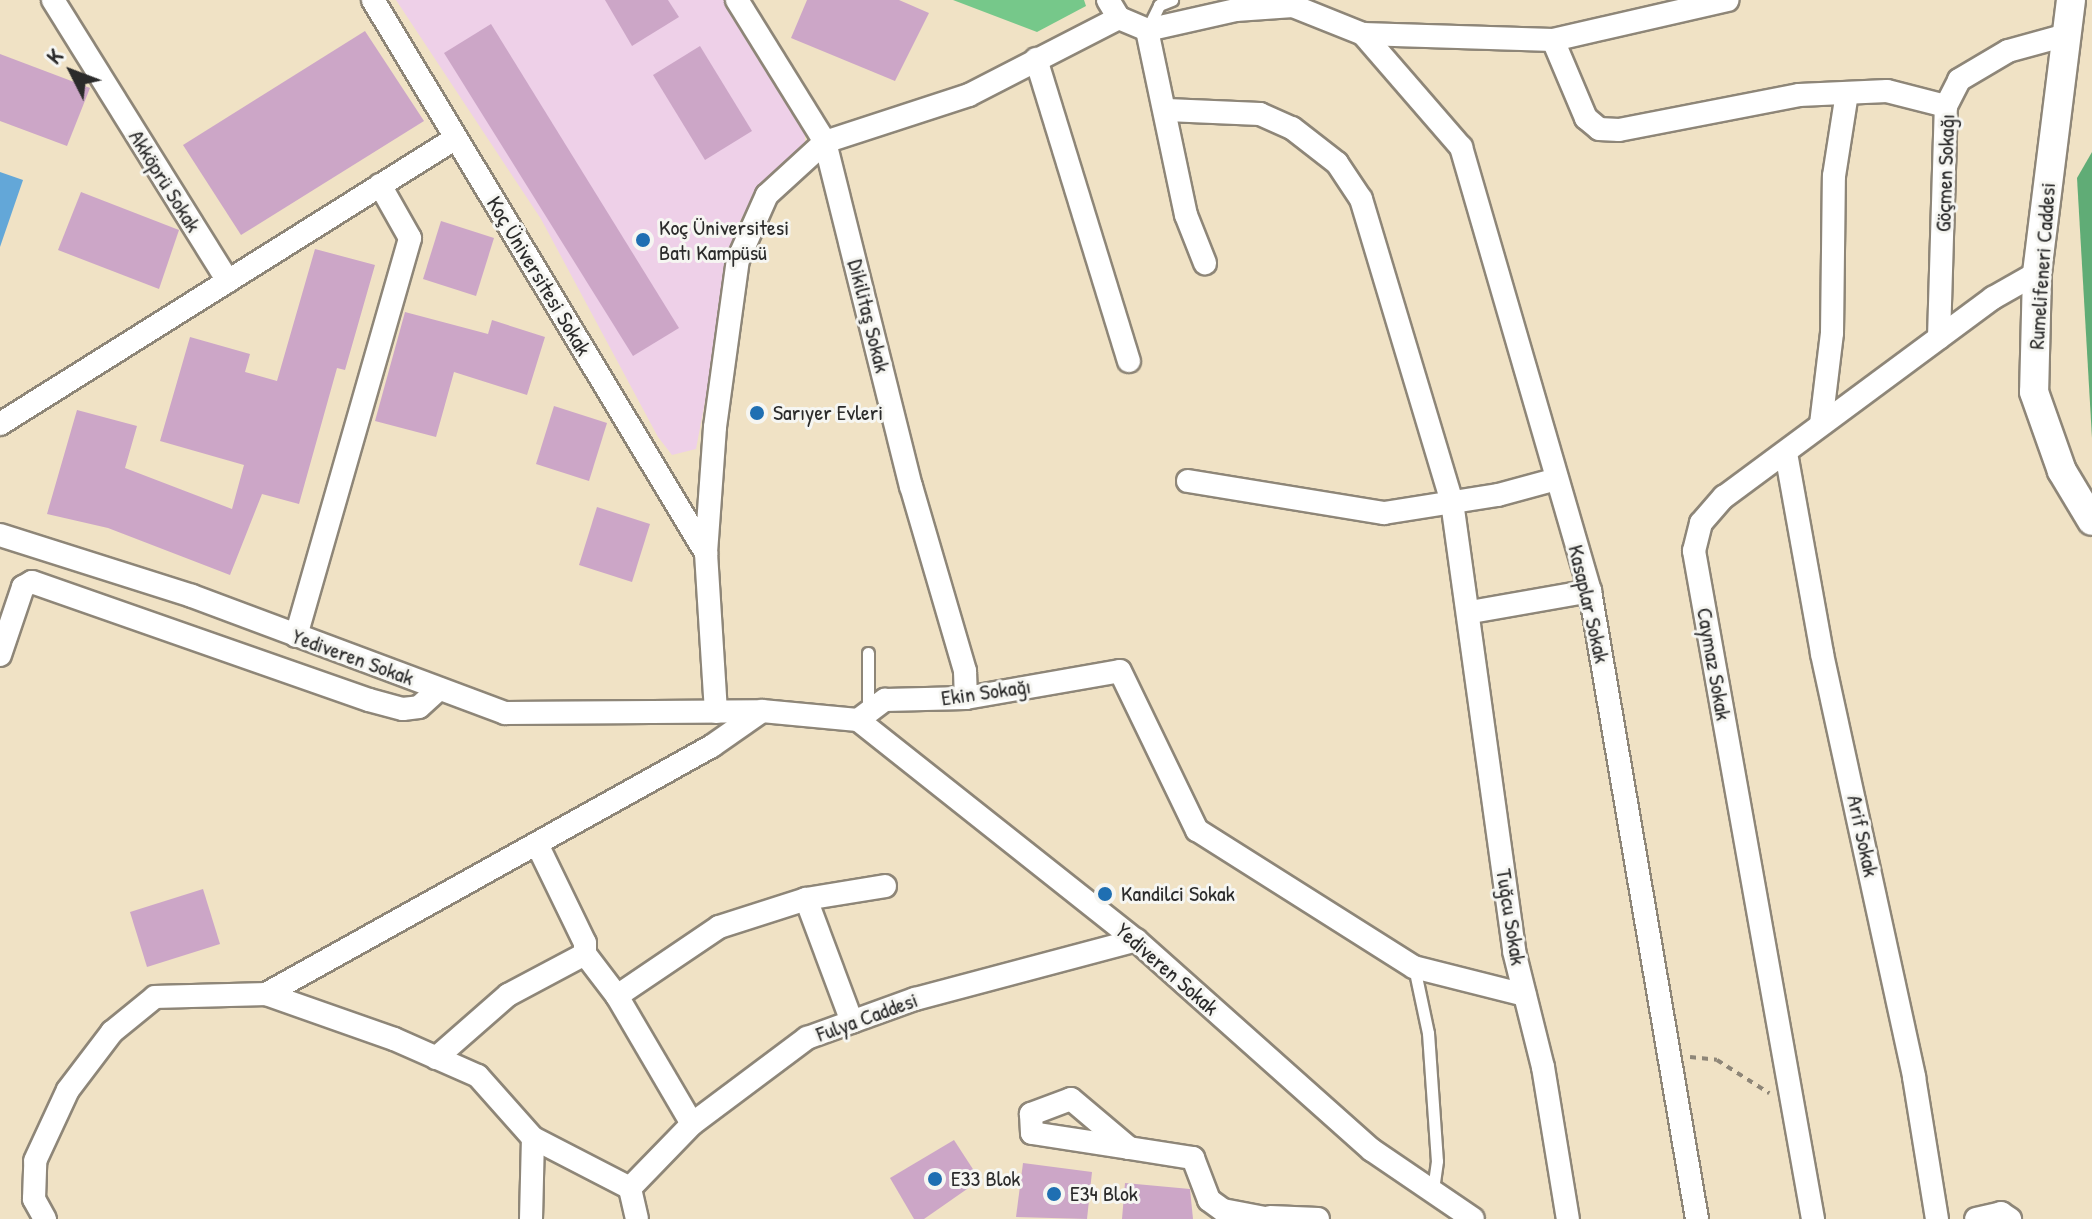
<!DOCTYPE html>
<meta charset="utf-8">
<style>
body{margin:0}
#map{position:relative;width:2092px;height:1219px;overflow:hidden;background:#f0e2c5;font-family:"Patrick Hand",sans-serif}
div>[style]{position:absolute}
.built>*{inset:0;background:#eed0e8}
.green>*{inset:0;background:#76c88a}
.forest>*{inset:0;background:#60ac76}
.water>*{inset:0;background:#63a7d8}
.building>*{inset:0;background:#cca6c7}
.path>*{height:4px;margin-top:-2px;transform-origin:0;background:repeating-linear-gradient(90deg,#8e8678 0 6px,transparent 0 12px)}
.roads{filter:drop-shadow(2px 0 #8e8678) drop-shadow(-2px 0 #8e8678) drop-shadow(0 2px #8e8678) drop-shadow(0 -2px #8e8678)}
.service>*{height:11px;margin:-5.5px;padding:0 5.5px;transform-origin:5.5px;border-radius:5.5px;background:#fff}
.minor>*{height:22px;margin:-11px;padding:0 11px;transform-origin:11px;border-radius:11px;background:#fff}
.tertiary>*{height:28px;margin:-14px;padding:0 14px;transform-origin:14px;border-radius:14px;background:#fff}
.dots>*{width:22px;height:22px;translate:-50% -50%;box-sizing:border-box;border:4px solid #f6f6f2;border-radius:50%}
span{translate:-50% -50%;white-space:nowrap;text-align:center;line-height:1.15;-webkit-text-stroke:6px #f6f6f2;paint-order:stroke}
.street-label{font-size:22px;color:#2b2b2b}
.poi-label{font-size:22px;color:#2b2b2b}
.left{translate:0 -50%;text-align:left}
.north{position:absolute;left:32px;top:32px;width:80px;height:80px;-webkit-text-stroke:6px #f6f6f2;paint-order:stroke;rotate:312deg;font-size:22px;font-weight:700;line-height:32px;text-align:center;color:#2b2b2b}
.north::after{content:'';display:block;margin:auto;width:28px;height:36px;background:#2b2b2b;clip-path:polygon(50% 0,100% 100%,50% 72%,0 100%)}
</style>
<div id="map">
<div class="built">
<div style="clip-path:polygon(396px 0,728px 0,805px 123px,805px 144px,761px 184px,739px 223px,696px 449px,672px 455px,658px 437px,541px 219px)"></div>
</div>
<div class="green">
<div style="clip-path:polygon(953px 0,1084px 0,1086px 6px,1037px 32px)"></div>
</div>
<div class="forest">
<div style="clip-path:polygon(2092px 152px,2092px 438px,2077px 178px)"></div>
</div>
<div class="water">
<div style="clip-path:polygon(0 172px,23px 180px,0 247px)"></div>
</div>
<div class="building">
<div style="clip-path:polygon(605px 0,668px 0,679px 17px,632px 46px)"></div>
<div style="clip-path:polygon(807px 0,899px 0,929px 13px,895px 81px,791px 38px)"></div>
<div style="clip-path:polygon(491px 24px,679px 328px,633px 356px,444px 53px)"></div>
<div style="clip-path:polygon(365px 31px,424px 121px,241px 235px,183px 145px)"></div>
<div style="clip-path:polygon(700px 46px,752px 131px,705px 160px,653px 75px)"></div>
<div style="clip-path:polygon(0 54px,90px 88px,67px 146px,0 121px)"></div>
<div style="clip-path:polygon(81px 192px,179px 230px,159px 289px,58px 250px)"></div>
<div style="clip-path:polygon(441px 221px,494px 238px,476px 296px,423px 279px)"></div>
<div style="clip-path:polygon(315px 249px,375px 265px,345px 370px,337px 368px,299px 504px,262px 494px,230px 575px,108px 528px,47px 514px,77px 410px,137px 426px,125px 468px,232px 509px,244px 465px,160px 441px,190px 337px,250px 354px,245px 372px,277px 381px)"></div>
<div style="clip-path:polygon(405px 312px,488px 334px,492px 320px,545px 337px,527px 395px,454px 372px,436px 437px,375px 421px)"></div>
<div style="clip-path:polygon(554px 406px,607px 423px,589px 481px,536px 464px)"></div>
<div style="clip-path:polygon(597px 507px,650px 524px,632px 582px,579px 565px)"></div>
<div style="clip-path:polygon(203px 889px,220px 944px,147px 967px,130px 912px)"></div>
<div style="clip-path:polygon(954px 1140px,980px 1180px,924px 1219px,914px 1219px,890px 1178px)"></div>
<div style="clip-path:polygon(1023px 1163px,1092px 1172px,1087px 1219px,1016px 1217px)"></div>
<div style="clip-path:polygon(1125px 1183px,1190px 1189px,1193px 1219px,1122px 1219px)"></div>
</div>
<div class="path">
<div style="left:1690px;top:1057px;width:27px;rotate:6deg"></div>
<div style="left:1717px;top:1060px;width:62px;rotate:32.4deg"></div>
</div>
<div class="roads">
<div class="service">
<div style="left:1147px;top:30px;width:28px;rotate:-64deg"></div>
<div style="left:1159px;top:5px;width:14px;rotate:-21deg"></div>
<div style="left:868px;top:653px;width:56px;rotate:90deg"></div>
<div style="left:1414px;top:967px;width:67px;rotate:78deg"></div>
<div style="left:1428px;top:1033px;width:128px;rotate:86deg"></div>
<div style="left:1437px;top:1161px;width:27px;rotate:98deg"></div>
</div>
<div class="minor">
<div style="left:53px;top:0;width:331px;rotate:58.1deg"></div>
<div style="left:373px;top:0;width:646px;rotate:58.94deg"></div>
<div style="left:737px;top:0;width:167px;rotate:58.2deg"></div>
<div style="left:825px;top:142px;width:355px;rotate:76deg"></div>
<div style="left:911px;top:486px;width:193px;rotate:73.7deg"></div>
<div style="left:965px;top:671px;width:27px;rotate:88deg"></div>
<div style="left:1108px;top:0;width:21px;rotate:59deg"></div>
<div style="left:1147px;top:30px;width:91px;rotate:-12.7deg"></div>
<div style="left:1236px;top:10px;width:57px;rotate:-4deg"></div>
<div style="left:1293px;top:6px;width:75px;rotate:21.8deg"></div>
<div style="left:1363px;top:34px;width:190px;rotate:1.8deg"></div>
<div style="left:1553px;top:40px;width:179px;rotate:-12.9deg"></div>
<div style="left:1363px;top:34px;width:150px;rotate:49.1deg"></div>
<div style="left:1461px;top:147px;width:462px;rotate:73.8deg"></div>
<div style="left:1590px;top:591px;width:637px;rotate:80.33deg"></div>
<div style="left:1553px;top:40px;width:85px;rotate:67.1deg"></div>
<div style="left:1586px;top:118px;width:17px;rotate:40deg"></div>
<div style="left:1599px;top:129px;width:20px;rotate:3deg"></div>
<div style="left:1619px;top:130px;width:183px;rotate:-11deg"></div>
<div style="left:1799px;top:95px;width:88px;rotate:-2.6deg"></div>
<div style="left:1887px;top:91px;width:61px;rotate:14.3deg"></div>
<div style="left:1036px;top:59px;width:316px;rotate:72.9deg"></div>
<div style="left:1167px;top:110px;width:93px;rotate:2.5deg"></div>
<div style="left:1260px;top:114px;width:35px;rotate:24deg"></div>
<div style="left:1292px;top:128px;width:57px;rotate:37.9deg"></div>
<div style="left:1337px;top:163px;width:43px;rotate:56.3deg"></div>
<div style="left:1361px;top:199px;width:316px;rotate:73.3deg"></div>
<div style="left:1452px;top:502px;width:453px;rotate:82.1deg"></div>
<div style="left:1514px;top:951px;width:120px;rotate:76deg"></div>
<div style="left:1543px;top:1067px;width:154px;rotate:80.7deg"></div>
<div style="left:1939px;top:338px;width:232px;rotate:-88.3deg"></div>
<div style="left:1946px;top:106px;width:29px;rotate:-63deg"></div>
<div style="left:1959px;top:80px;width:57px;rotate:-30.6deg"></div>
<div style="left:2008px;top:51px;width:60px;rotate:-15.4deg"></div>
<div style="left:0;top:424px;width:538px;rotate:-32.1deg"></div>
<div style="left:1821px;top:424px;width:92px;rotate:-83.1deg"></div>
<div style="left:1832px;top:333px;width:157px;rotate:-89.3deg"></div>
<div style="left:1834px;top:176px;width:84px;rotate:-81.1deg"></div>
<div style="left:1786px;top:453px;width:204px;rotate:79.8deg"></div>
<div style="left:1822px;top:654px;width:433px;rotate:77.7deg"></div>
<div style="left:1914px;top:1077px;width:144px;rotate:80.8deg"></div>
<div style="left:1188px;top:481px;width:199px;rotate:9.3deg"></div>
<div style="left:1384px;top:513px;width:115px;rotate:-9deg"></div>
<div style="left:1498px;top:495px;width:61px;rotate:-15.2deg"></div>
<div style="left:0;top:535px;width:201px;rotate:17.6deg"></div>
<div style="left:192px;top:596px;width:334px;rotate:20.5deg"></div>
<div style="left:505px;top:713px;width:257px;rotate:-0.4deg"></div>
<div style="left:762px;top:711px;width:96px;rotate:5.4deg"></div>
<div style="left:858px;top:720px;width:355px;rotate:38.4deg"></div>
<div style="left:1136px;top:940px;width:316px;rotate:41.7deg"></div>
<div style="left:1372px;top:1150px;width:122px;rotate:34.3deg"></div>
<div style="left:1471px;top:612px;width:121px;rotate:-10deg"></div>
<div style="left:296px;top:636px;width:414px;rotate:-74deg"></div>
<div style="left:410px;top:238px;width:61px;rotate:-119.5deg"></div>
<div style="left:0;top:655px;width:72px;rotate:-71.3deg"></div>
<div style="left:23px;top:587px;width:10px;rotate:-29deg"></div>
<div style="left:32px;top:582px;width:357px;rotate:19.3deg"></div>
<div style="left:369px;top:700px;width:35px;rotate:15deg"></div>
<div style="left:403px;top:709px;width:16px;rotate:-7deg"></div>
<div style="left:419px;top:707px;width:27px;rotate:-42deg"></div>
<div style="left:716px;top:712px;width:159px;rotate:-93.6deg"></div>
<div style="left:706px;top:553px;width:126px;rotate:-85.9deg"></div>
<div style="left:715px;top:427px;width:169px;rotate:-82.2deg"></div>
<div style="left:738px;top:260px;width:71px;rotate:-66deg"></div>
<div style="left:767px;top:195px;width:79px;rotate:-42.4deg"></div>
<div style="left:825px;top:142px;width:151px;rotate:-18.1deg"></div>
<div style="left:969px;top:95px;width:169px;rotate:-27.2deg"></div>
<div style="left:1119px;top:18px;width:30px;rotate:23deg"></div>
<div style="left:1147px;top:30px;width:189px;rotate:78.1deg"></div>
<div style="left:1186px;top:215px;width:52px;rotate:68.4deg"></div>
<div style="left:858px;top:720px;width:34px;rotate:-37deg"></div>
<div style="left:885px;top:700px;width:81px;rotate:-1.4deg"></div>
<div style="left:966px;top:698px;width:156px;rotate:-9.9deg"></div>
<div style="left:1120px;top:671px;width:177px;rotate:64.2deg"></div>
<div style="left:1197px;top:830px;width:257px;rotate:32.3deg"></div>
<div style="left:1414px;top:967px;width:114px;rotate:14.2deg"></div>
<div style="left:806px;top:899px;width:131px;rotate:69.5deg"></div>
<div style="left:585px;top:954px;width:53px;rotate:52.7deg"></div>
<div style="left:617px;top:996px;width:123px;rotate:-34.1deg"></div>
<div style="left:719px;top:927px;width:91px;rotate:-17.8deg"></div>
<div style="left:806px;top:899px;width:80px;rotate:-9.3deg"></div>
<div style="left:617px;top:996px;width:148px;rotate:59.6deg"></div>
<div style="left:436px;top:1058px;width:96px;rotate:-41.2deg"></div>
<div style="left:508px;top:995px;width:87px;rotate:-28deg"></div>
<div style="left:585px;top:954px;width:11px;rotate:-90deg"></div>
<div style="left:585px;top:943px;width:110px;rotate:-115.9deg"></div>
<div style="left:1129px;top:1148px;width:76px;rotate:-139.8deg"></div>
<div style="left:1071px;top:1099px;width:43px;rotate:159.4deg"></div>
<div style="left:1031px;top:1114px;width:19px;rotate:87deg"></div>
<div style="left:1032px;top:1133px;width:98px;rotate:8.8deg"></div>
<div style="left:1129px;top:1148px;width:65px;rotate:8.9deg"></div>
<div style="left:1193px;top:1158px;width:45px;rotate:69.1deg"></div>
<div style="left:1209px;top:1200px;width:17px;rotate:36deg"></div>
<div style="left:1223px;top:1210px;width:48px;rotate:10.8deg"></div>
<div style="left:630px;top:1188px;width:109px;rotate:-152.7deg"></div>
<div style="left:533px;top:1138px;width:83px;rotate:-131.6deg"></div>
<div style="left:478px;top:1076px;width:92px;rotate:-156.2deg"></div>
<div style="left:394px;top:1039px;width:136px;rotate:-160.6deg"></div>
<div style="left:266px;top:994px;width:510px;rotate:-29.08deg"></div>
<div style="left:712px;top:746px;width:61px;rotate:-35deg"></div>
<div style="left:1270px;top:1217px;width:48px;rotate:2.4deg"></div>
<div style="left:45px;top:1219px;width:23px;rotate:-119deg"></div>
<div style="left:34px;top:1199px;width:38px;rotate:-88deg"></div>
<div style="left:35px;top:1161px;width:78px;rotate:-65.1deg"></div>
<div style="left:68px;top:1090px;width:73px;rotate:-52.8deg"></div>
<div style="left:112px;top:1032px;width:55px;rotate:-39.1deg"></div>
<div style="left:155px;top:997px;width:111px;rotate:-1.5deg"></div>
<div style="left:531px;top:1219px;width:81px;rotate:-88.6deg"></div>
<div style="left:637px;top:1219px;width:32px;rotate:-103deg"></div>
<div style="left:630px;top:1188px;width:89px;rotate:-45.9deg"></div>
<div style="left:692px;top:1124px;width:144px;rotate:-36.8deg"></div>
<div style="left:807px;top:1038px;width:115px;rotate:-19.9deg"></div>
<div style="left:915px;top:999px;width:229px;rotate:-14.9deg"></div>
<div style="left:1813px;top:1219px;width:679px;rotate:-100.1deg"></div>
<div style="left:1694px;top:551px;width:29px;rotate:-76deg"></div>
<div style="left:1701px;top:523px;width:35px;rotate:-49deg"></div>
<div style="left:1724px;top:497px;width:335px;rotate:-36.5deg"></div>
<div style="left:1993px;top:298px;width:51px;rotate:-29.6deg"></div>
<div style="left:1976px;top:1219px;width:26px;rotate:-13deg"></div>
<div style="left:2001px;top:1213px;width:11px;rotate:34deg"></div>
</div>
<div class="tertiary">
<div style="left:2071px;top:0;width:275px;rotate:97.1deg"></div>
<div style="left:2037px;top:273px;width:119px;rotate:91.4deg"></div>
<div style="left:2034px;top:392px;width:84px;rotate:70.5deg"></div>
<div style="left:2062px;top:471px;width:58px;rotate:59deg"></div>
</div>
</div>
<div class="dots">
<div style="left:643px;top:240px;background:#1f6fb2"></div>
<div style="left:757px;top:413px;background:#1f6fb2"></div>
<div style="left:1105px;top:894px;background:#1f6fb2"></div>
<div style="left:935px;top:1179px;background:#1f6fb2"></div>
<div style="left:1054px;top:1194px;background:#1f6fb2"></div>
</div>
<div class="street-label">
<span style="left:1945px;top:173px;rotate:-88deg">Göçmen Sokağı</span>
<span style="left:165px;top:181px;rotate:58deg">Akköprü Sokak</span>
<span style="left:2042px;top:266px;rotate:-86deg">Rumelifeneri Caddesi</span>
<span style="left:539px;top:276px;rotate:59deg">Koç Üniversitesi Sokak</span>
<span style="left:869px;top:316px;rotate:76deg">Dikilitaş Sokak</span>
<span style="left:1589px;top:604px;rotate:77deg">Kasaplar Sokak</span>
<span style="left:353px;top:657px;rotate:20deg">Yediveren Sokak</span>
<span style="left:1714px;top:664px;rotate:80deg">Caymaz Sokak</span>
<span style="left:986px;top:692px;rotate:-8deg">Ekin Sokağı</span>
<span style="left:1863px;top:836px;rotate:78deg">Arif Sokak</span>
<span style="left:1511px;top:917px;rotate:81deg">Tuğcu Sokak</span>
<span style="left:1167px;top:969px;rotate:41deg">Yediveren Sokak</span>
<span style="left:867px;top:1017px;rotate:-20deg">Fulya Caddesi</span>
</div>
<div class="poi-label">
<span class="left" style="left:659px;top:240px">Koç Üniversitesi<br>Batı Kampüsü</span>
<span class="left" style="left:773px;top:413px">Sarıyer Evleri</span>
<span class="left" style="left:1121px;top:894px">Kandilci Sokak</span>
<span class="left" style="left:951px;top:1179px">E33 Blok</span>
<span class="left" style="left:1070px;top:1194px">E34 Blok</span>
</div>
<div class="north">K</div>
</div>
